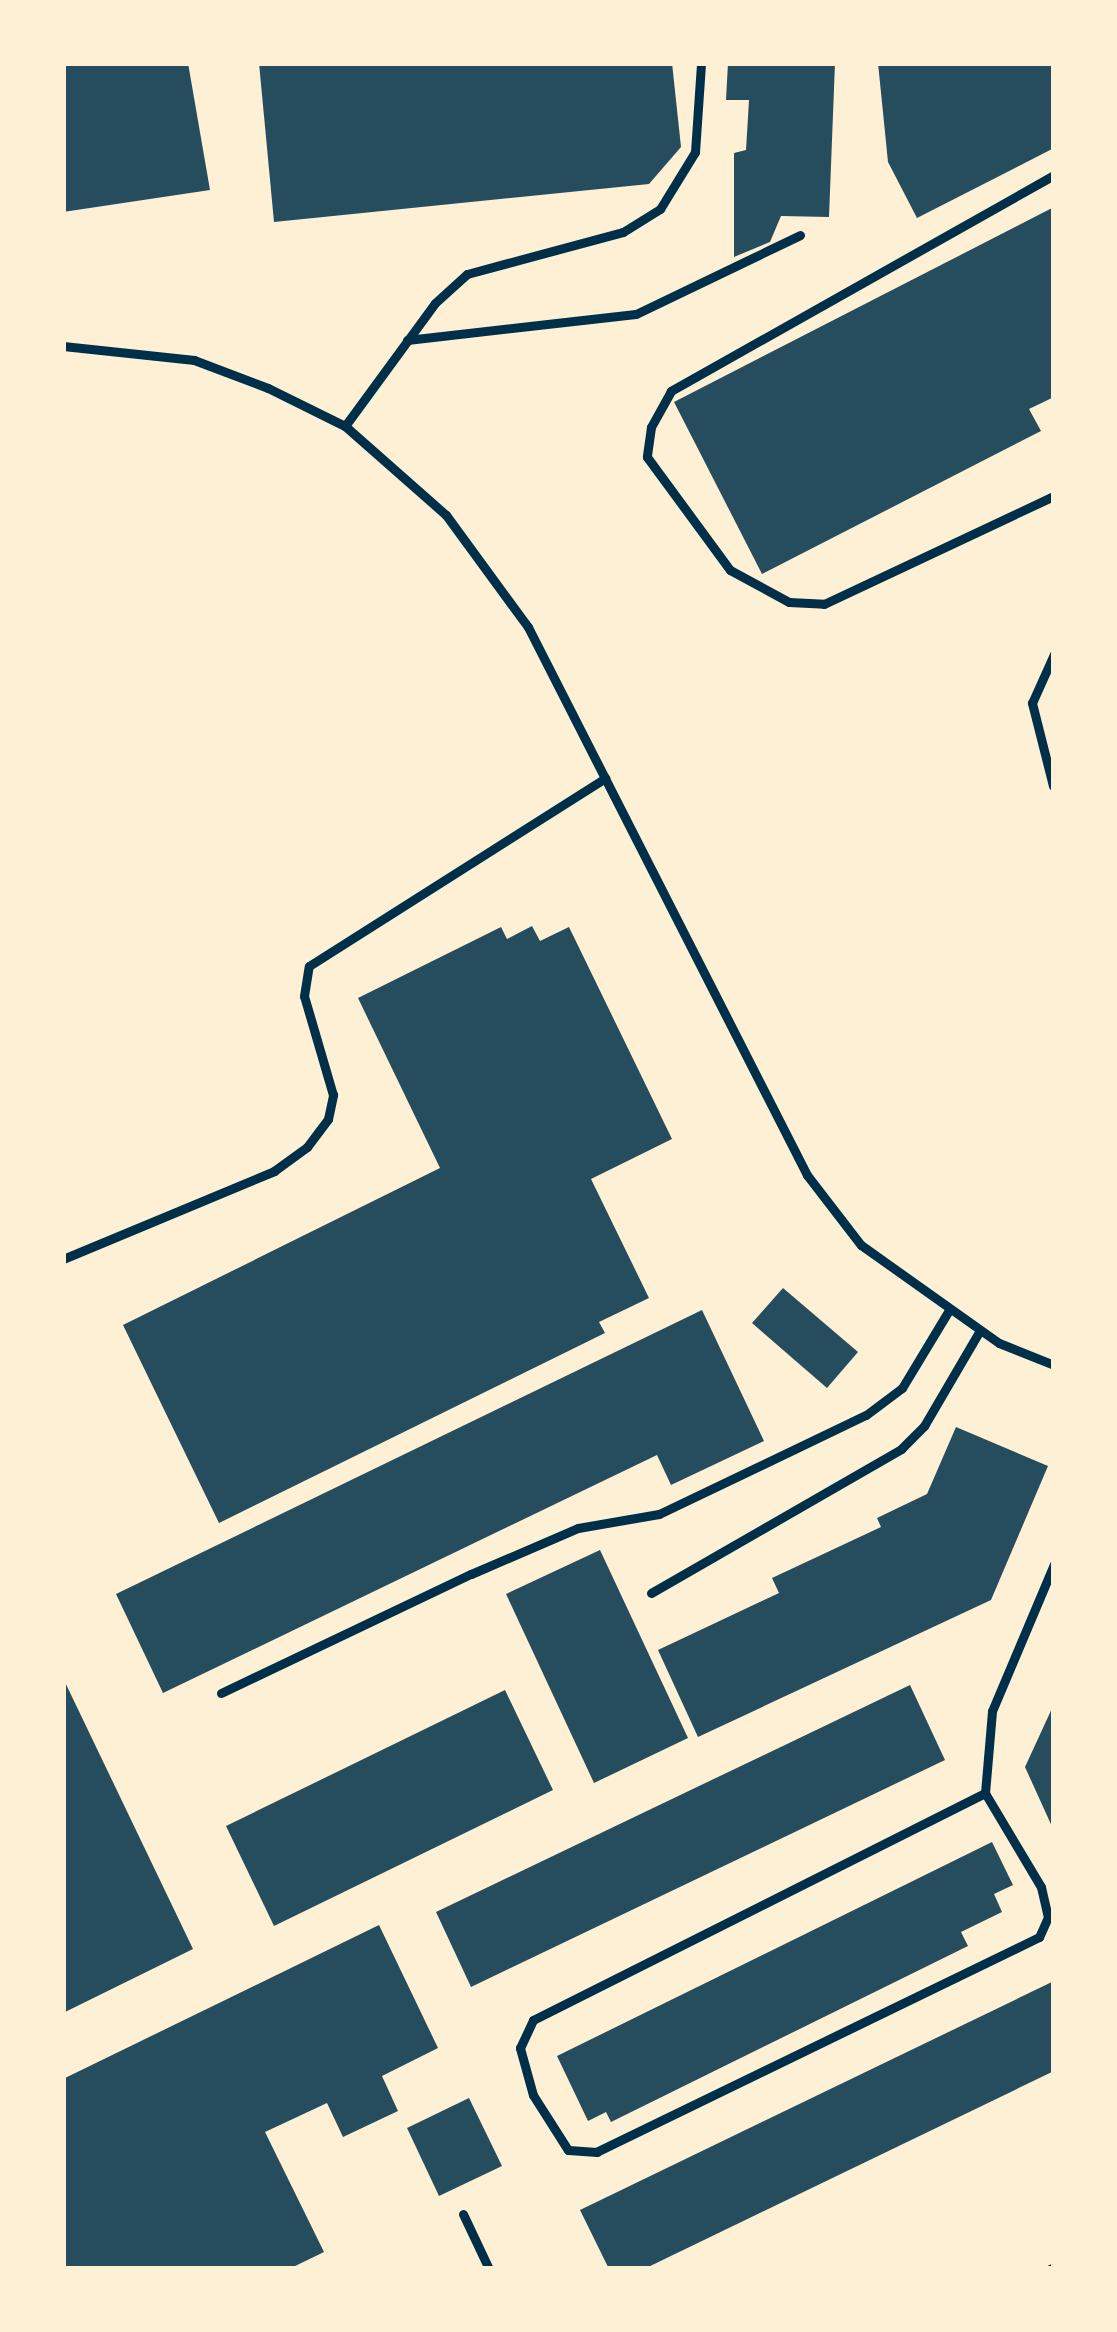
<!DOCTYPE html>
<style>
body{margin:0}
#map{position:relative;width:1117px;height:2332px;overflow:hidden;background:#fdf0d5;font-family:Bitter,serif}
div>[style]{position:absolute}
.building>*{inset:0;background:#264d5e}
.service>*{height:9px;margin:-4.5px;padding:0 4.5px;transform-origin:4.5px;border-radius:4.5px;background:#003049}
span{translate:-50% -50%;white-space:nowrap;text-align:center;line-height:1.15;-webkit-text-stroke:10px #fdf0d5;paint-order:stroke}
.frame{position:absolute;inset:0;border:66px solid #fdf0d5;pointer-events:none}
</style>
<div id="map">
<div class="building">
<div style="clip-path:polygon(63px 63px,188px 63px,210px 190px,63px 212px)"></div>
<div style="clip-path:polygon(259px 63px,672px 63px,681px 147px,649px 184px,274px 222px)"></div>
<div style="clip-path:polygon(728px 63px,835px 63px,829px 217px,781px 216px,770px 242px,734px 257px,734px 153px,746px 150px,749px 100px,726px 100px)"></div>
<div style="clip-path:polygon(878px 63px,1054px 63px,1054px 148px,917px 218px,888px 162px)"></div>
<div style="clip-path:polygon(1054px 207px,1054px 397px,1029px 409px,1041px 431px,762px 574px,674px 402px)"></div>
<div style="clip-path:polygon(532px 926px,540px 941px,569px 927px,672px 1139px,591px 1179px,649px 1298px,599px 1322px,605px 1333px,219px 1523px,123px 1325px,440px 1168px,358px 998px,501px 927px,507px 939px)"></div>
<div style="clip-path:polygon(783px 1288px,858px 1352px,827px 1388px,752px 1323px)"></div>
<div style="clip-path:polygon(702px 1310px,764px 1441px,671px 1485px,657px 1455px,163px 1693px,116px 1594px)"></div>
<div style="clip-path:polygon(956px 1427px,1048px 1466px,991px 1600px,698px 1737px,658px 1650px,779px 1593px,772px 1578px,881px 1527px,877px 1518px,927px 1494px)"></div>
<div style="clip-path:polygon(600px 1550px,688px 1738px,594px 1783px,506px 1594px)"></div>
<div style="clip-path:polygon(63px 1678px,193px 1949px,63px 2013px)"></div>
<div style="clip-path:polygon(910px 1685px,945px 1760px,471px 1987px,436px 1912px)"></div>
<div style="clip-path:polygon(505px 1690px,553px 1790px,274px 1926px,226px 1826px)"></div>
<div style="clip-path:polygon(1054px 1704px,1054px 1831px,1025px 1767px)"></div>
<div style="clip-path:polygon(992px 1842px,1013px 1885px,994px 1894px,1002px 1912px,961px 1932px,968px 1946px,611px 2122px,606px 2112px,588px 2121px,557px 2056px)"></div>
<div style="clip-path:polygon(379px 1925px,438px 2048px,382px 2076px,398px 2111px,343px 2137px,327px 2103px,265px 2132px,324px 2252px,289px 2269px,63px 2269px,63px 2079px)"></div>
<div style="clip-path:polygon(1054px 1981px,1054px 2071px,644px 2269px,609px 2269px,580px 2210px)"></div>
<div style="clip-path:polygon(469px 2098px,502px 2166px,439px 2196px,407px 2128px)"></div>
</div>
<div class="service">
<div style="left:1054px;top:175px;width:440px;rotate:150.6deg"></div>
<div style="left:671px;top:391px;width:41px;rotate:119.1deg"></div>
<div style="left:651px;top:427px;width:30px;rotate:98deg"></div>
<div style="left:647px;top:457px;width:140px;rotate:53.7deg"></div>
<div style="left:730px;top:570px;width:67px;rotate:28.5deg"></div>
<div style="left:789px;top:602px;width:35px;rotate:3deg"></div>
<div style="left:824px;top:604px;width:254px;rotate:-25.2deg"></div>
<div style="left:407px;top:340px;width:230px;rotate:-6.5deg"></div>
<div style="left:636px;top:314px;width:182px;rotate:-25.7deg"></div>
<div style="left:63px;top:346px;width:132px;rotate:6.1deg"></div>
<div style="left:194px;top:360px;width:79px;rotate:20.7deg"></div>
<div style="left:268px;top:388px;width:86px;rotate:26.3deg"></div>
<div style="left:345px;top:426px;width:135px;rotate:41.4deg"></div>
<div style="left:446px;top:515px;width:139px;rotate:53.8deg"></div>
<div style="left:528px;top:627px;width:615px;rotate:63.02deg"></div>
<div style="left:807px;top:1175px;width:88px;rotate:52.4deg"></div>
<div style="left:861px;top:1245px;width:169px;rotate:35.4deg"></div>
<div style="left:999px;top:1343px;width:59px;rotate:21.8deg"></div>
<div style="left:345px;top:426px;width:152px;rotate:-53.8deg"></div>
<div style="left:435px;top:303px;width:43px;rotate:-42.2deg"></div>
<div style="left:467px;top:274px;width:162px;rotate:-15.1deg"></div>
<div style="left:623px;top:232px;width:44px;rotate:-31.9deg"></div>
<div style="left:660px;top:209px;width:67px;rotate:-58.4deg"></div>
<div style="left:695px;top:152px;width:89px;rotate:-86.1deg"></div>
<div style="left:1053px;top:786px;width:86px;rotate:-104.2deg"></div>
<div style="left:1032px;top:703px;width:54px;rotate:-65.8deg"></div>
<div style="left:63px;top:1259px;width:229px;rotate:-22.6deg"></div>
<div style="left:274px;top:1171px;width:41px;rotate:-36deg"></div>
<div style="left:307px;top:1147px;width:35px;rotate:-53deg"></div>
<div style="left:328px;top:1119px;width:25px;rotate:-78deg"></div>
<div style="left:333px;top:1095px;width:103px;rotate:-106.3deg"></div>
<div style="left:304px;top:996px;width:30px;rotate:-81deg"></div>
<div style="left:309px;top:966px;width:351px;rotate:-32.4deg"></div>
<div style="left:651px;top:1593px;width:289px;rotate:-29.9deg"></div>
<div style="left:901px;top:1449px;width:33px;rotate:-45deg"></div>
<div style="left:924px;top:1426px;width:111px;rotate:-59.7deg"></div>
<div style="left:221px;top:1693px;width:277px;rotate:-25.5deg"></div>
<div style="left:471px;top:1574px;width:116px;rotate:-23.3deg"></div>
<div style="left:578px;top:1528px;width:82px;rotate:-9.8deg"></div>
<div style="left:659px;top:1514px;width:229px;rotate:-25.6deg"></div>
<div style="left:866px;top:1415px;width:45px;rotate:-36.9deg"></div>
<div style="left:902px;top:1388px;width:91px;rotate:-58.9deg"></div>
<div style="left:985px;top:1793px;width:109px;rotate:59.2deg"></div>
<div style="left:1041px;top:1887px;width:31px;rotate:77deg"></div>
<div style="left:1048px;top:1917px;width:22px;rotate:114deg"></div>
<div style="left:1039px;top:1937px;width:492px;rotate:154.1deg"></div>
<div style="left:597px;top:2152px;width:29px;rotate:-176deg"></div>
<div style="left:568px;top:2150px;width:65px;rotate:-122.5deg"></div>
<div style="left:533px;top:2095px;width:49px;rotate:-105.5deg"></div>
<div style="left:520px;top:2048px;width:31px;rotate:-65deg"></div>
<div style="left:533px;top:2020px;width:506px;rotate:-26.67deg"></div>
<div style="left:985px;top:1793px;width:82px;rotate:-85.1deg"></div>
<div style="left:992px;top:1711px;width:160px;rotate:-67.1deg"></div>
<div style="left:463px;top:2214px;width:61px;rotate:64.7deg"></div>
<div style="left:1050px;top:2269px;width:4px;rotate:-27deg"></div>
</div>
<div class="frame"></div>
</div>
